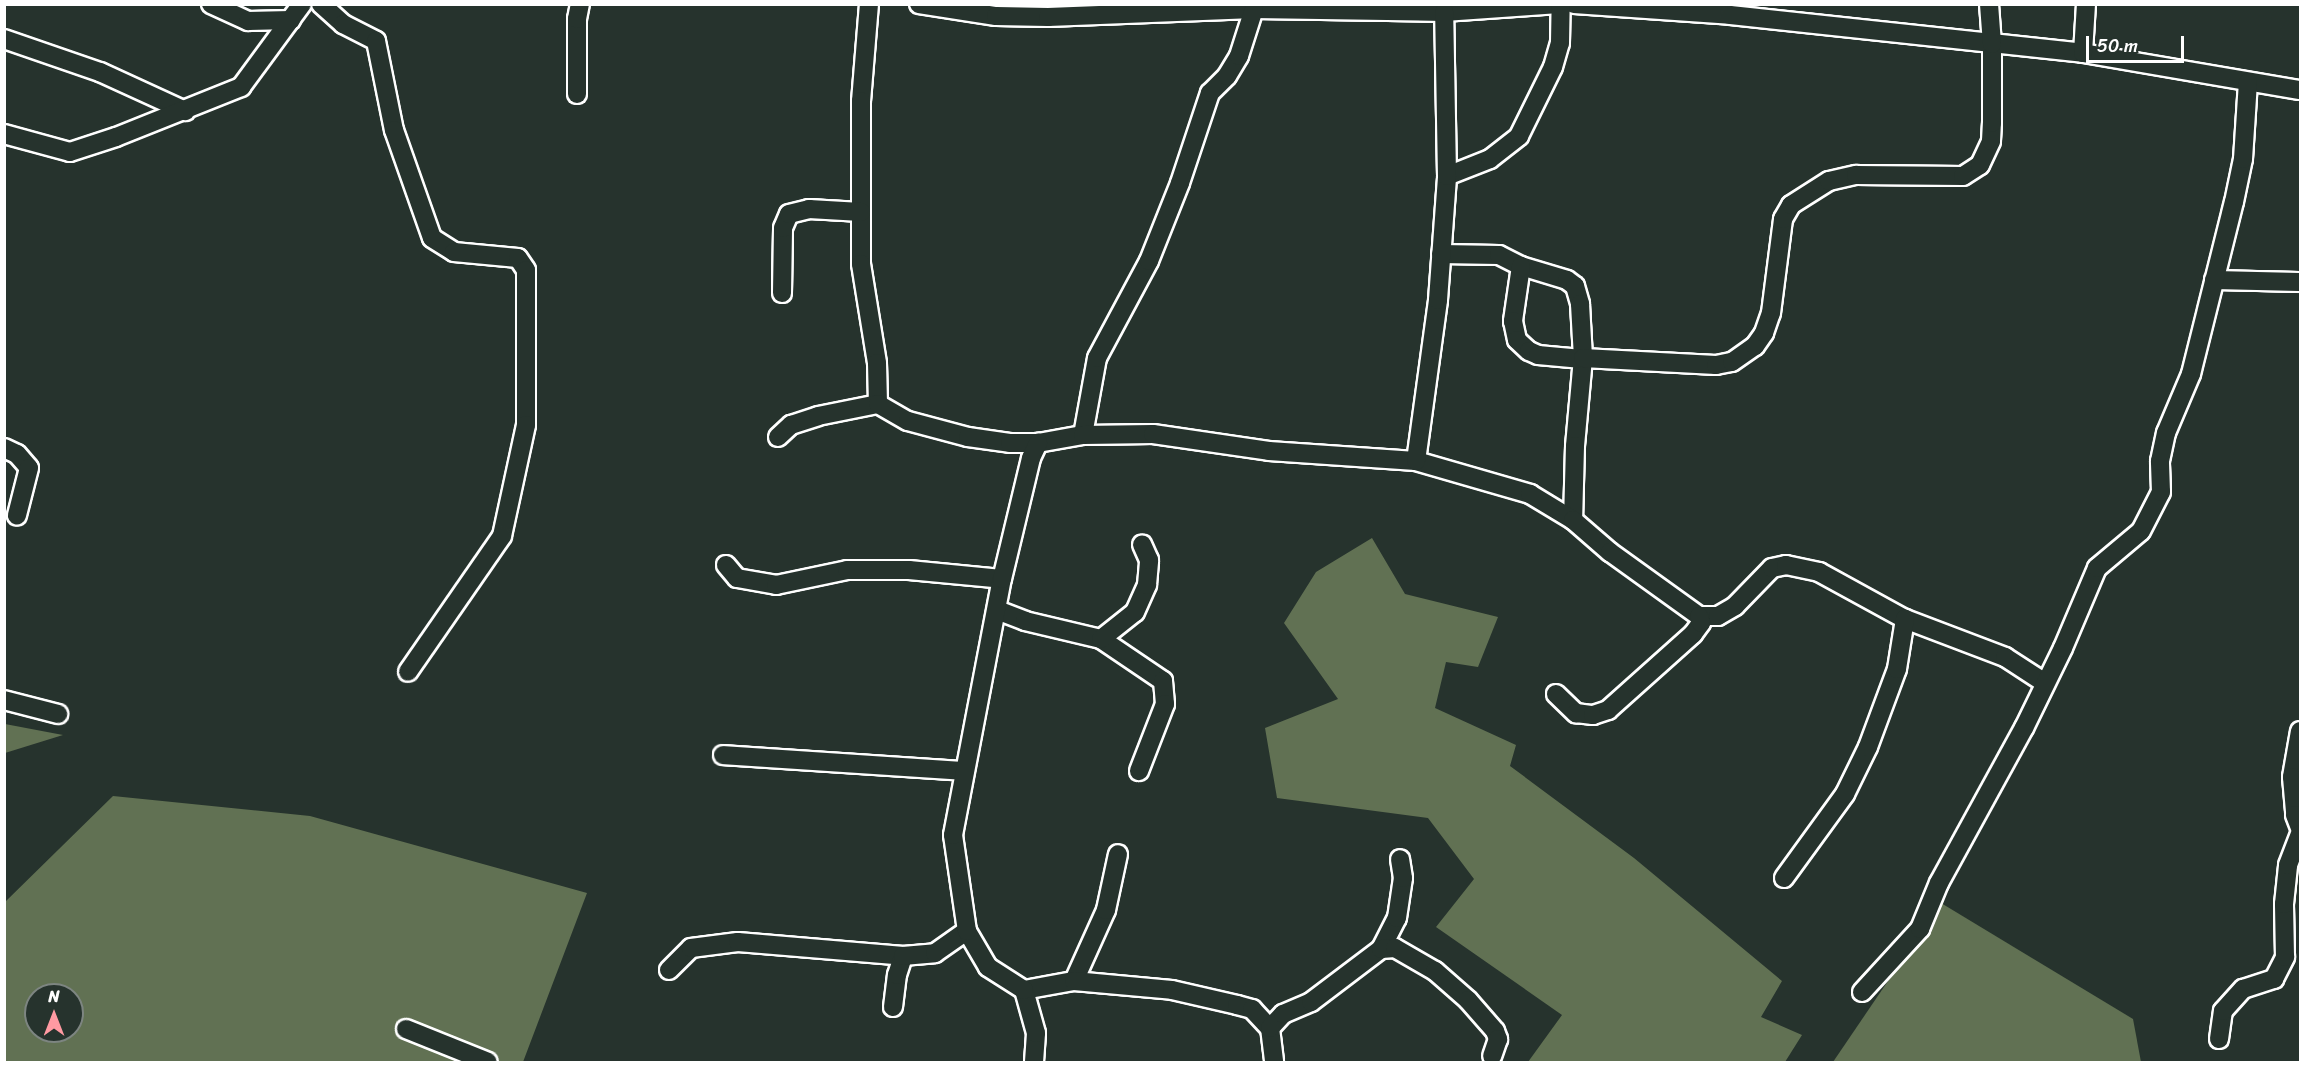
<!DOCTYPE html>
<style>
body{margin:0}
#map{position:relative;width:2305px;height:1067px;overflow:hidden;background:#26332d;font-family:Sriracha,sans-serif}
div>[style]{position:absolute}
.green>*{inset:0;background:#617153}
.roads{filter:drop-shadow(2px 0 #fff) drop-shadow(-2px 0 #fff) drop-shadow(0 2px #fff) drop-shadow(0 -2px #fff)}
.minor>*{height:18px;margin:-9px;padding:0 9px;transform-origin:9px;border-radius:9px;background:#26332d}
span{translate:-50% -50%;white-space:nowrap;text-align:center;line-height:1.15;-webkit-text-stroke:5px #26332d;paint-order:stroke}
.frame{position:absolute;inset:0;border:6px solid #fff;pointer-events:none}
.north{position:absolute;left:24px;top:983px;width:60px;height:60px;box-sizing:border-box;background:#26332d;border:2px solid #7d8581;border-radius:50%;rotate:0deg;font-size:16px;font-weight:700;line-height:24px;text-align:center;color:#fff}
.north::after{content:'';display:block;margin:auto;width:21px;height:27px;background:#ff9aa2;clip-path:polygon(50% 0,100% 100%,50% 72%,0 100%)}
.scale{position:absolute;left:2086px;top:36px;width:98px;height:27px;box-sizing:border-box;border:3px solid #fff;border-top:0;padding-left:8px;font-size:18px;line-height:21px;white-space:nowrap;color:#fff;-webkit-text-stroke:4px #26332d;paint-order:stroke}
</style>
<div id="map">
<div class="green">
<div style="clip-path:polygon(1372px 538px,1405px 594px,1498px 617px,1478px 667px,1446px 662px,1435px 708px,1516px 745px,1510px 766px,1634px 858px,1782px 981px,1761px 1017px,1802px 1035px,1785px 1062px,1528px 1062px,1562px 1015px,1436px 927px,1474px 879px,1428px 818px,1277px 798px,1265px 728px,1338px 699px,1284px 623px,1316px 572px)"></div>
<div style="clip-path:polygon(5px 724px,63px 735px,5px 753px)"></div>
<div style="clip-path:polygon(evenodd,113px 796px,310px 816px,587px 893px,523px 1062px,5px 1062px,5px 902px,113px 796px,36px 995px,72px 995px,72px 1031px,36px 1031px,36px 995px)"></div>
<div style="clip-path:polygon(1941px 903px,2133px 1019px,2141px 1062px,1833px 1062px)"></div>
</div>
<div class="roads">
<div class="minor">
<div style="left:211px;top:4px;width:41px;rotate:24.7deg"></div>
<div style="left:248px;top:21px;width:43px;rotate:-1.3deg"></div>
<div style="left:321px;top:4px;width:30px;rotate:42deg"></div>
<div style="left:343px;top:24px;width:37px;rotate:27deg"></div>
<div style="left:376px;top:41px;width:91px;rotate:78.6deg"></div>
<div style="left:394px;top:130px;width:114px;rotate:70.6deg"></div>
<div style="left:432px;top:238px;width:26px;rotate:32deg"></div>
<div style="left:454px;top:252px;width:64px;rotate:5.4deg"></div>
<div style="left:518px;top:258px;width:14px;rotate:56deg"></div>
<div style="left:526px;top:270px;width:155px;rotate:90deg"></div>
<div style="left:526px;top:425px;width:114px;rotate:102.2deg"></div>
<div style="left:502px;top:536px;width:165px;rotate:124.7deg"></div>
<div style="left:869px;top:4px;width:97px;rotate:94.7deg"></div>
<div style="left:861px;top:101px;width:163px;rotate:90deg"></div>
<div style="left:861px;top:264px;width:100px;rotate:80.8deg"></div>
<div style="left:877px;top:363px;width:41px;rotate:88.6deg"></div>
<div style="left:919px;top:4px;width:78px;rotate:8.9deg"></div>
<div style="left:996px;top:16px;width:52px;rotate:1.1deg"></div>
<div style="left:1048px;top:17px;width:206px;rotate:-2.2deg"></div>
<div style="left:1254px;top:9px;width:190px;rotate:0.9deg"></div>
<div style="left:1444px;top:12px;width:115px;rotate:-4deg"></div>
<div style="left:1574px;top:4px;width:156px;rotate:4deg"></div>
<div style="left:1730px;top:15px;width:355px;rotate:6.1deg"></div>
<div style="left:2083px;top:53px;width:220px;rotate:9.7deg"></div>
<div style="left:4px;top:39px;width:102px;rotate:19deg"></div>
<div style="left:100px;top:72px;width:94px;rotate:24.6deg"></div>
<div style="left:2083px;top:53px;width:49px;rotate:-86.5deg"></div>
<div style="left:577px;top:94px;width:75px;rotate:-90deg"></div>
<div style="left:577px;top:19px;width:15px;rotate:-79deg"></div>
<div style="left:4px;top:134px;width:68px;rotate:15.3deg"></div>
<div style="left:70px;top:152px;width:48px;rotate:-18.1deg"></div>
<div style="left:116px;top:137px;width:135px;rotate:-21.8deg"></div>
<div style="left:241px;top:87px;width:103px;rotate:-53.7deg"></div>
<div style="left:1447px;top:176px;width:46px;rotate:-21.6deg"></div>
<div style="left:1490px;top:159px;width:37px;rotate:-38deg"></div>
<div style="left:1519px;top:136px;width:77px;rotate:-63.8deg"></div>
<div style="left:1553px;top:67px;width:25px;rotate:-74deg"></div>
<div style="left:1560px;top:43px;width:39px;rotate:-89deg"></div>
<div style="left:1441px;top:254px;width:58px;rotate:1deg"></div>
<div style="left:1499px;top:255px;width:25px;rotate:27deg"></div>
<div style="left:1521px;top:266px;width:48px;rotate:16.9deg"></div>
<div style="left:1567px;top:280px;width:10px;rotate:37deg"></div>
<div style="left:1575px;top:286px;width:19px;rotate:74deg"></div>
<div style="left:1580px;top:304px;width:54px;rotate:86.8deg"></div>
<div style="left:1583px;top:358px;width:88px;rotate:95.2deg"></div>
<div style="left:1575px;top:446px;width:74px;rotate:91.5deg"></div>
<div style="left:1521px;top:266px;width:56px;rotate:98.3deg"></div>
<div style="left:1513px;top:321px;width:19px;rotate:78deg"></div>
<div style="left:1517px;top:340px;width:16px;rotate:43deg"></div>
<div style="left:1529px;top:351px;width:10px;rotate:24deg"></div>
<div style="left:1538px;top:355px;width:44px;rotate:5.2deg"></div>
<div style="left:2214px;top:280px;width:86px;rotate:1.3deg"></div>
<div style="left:782px;top:293px;width:65px;rotate:-89.1deg"></div>
<div style="left:783px;top:228px;width:15px;rotate:-67deg"></div>
<div style="left:789px;top:214px;width:21px;rotate:-14deg"></div>
<div style="left:809px;top:209px;width:52px;rotate:3.3deg"></div>
<div style="left:1583px;top:358px;width:133px;rotate:3deg"></div>
<div style="left:1716px;top:365px;width:16px;rotate:-11deg"></div>
<div style="left:1732px;top:362px;width:28px;rotate:-35deg"></div>
<div style="left:1755px;top:346px;width:16px;rotate:-55deg"></div>
<div style="left:1764px;top:333px;width:21px;rotate:-71deg"></div>
<div style="left:1771px;top:313px;width:95px;rotate:-82.7deg"></div>
<div style="left:1783px;top:219px;width:16px;rotate:-60deg"></div>
<div style="left:1791px;top:205px;width:45px;rotate:-32.3deg"></div>
<div style="left:1829px;top:181px;width:28px;rotate:-13deg"></div>
<div style="left:1856px;top:175px;width:107px;rotate:0.5deg"></div>
<div style="left:1963px;top:176px;width:20px;rotate:-33deg"></div>
<div style="left:1980px;top:165px;width:26px;rotate:-65deg"></div>
<div style="left:1991px;top:141px;width:18px;rotate:-87deg"></div>
<div style="left:1992px;top:123px;width:79px;rotate:-90deg"></div>
<div style="left:1992px;top:44px;width:40px;rotate:-94.3deg"></div>
<div style="left:1083px;top:435px;width:78px;rotate:-79.7deg"></div>
<div style="left:1097px;top:358px;width:110px;rotate:-61.8deg"></div>
<div style="left:1149px;top:261px;width:84px;rotate:-68.3deg"></div>
<div style="left:1180px;top:183px;width:95px;rotate:-71.6deg"></div>
<div style="left:1210px;top:93px;width:24px;rotate:-45deg"></div>
<div style="left:1227px;top:76px;width:23px;rotate:-59deg"></div>
<div style="left:1239px;top:56px;width:49px;rotate:-72.3deg"></div>
<div style="left:778px;top:437px;width:18px;rotate:-43deg"></div>
<div style="left:791px;top:425px;width:28px;rotate:-18deg"></div>
<div style="left:818px;top:416px;width:61px;rotate:-11.3deg"></div>
<div style="left:878px;top:404px;width:34px;rotate:30deg"></div>
<div style="left:908px;top:421px;width:62px;rotate:14.9deg"></div>
<div style="left:968px;top:437px;width:42px;rotate:8.1deg"></div>
<div style="left:1010px;top:443px;width:28px"></div>
<div style="left:1038px;top:443px;width:46px;rotate:-10.1deg"></div>
<div style="left:1083px;top:435px;width:70px;rotate:-0.8deg"></div>
<div style="left:1153px;top:434px;width:117px;rotate:8.3deg"></div>
<div style="left:1269px;top:451px;width:147px;rotate:3.9deg"></div>
<div style="left:1416px;top:461px;width:119px;rotate:16.1deg"></div>
<div style="left:1530px;top:494px;width:50px;rotate:31.2deg"></div>
<div style="left:1573px;top:520px;width:49px;rotate:40.9deg"></div>
<div style="left:1610px;top:552px;width:110px;rotate:35.7deg"></div>
<div style="left:1699px;top:616px;width:19px"></div>
<div style="left:1718px;top:616px;width:20px;rotate:-30deg"></div>
<div style="left:1735px;top:606px;width:53px;rotate:-45.8deg"></div>
<div style="left:1772px;top:568px;width:14px;rotate:-12deg"></div>
<div style="left:1786px;top:565px;width:34px;rotate:12deg"></div>
<div style="left:1819px;top:572px;width:98px;rotate:28.7deg"></div>
<div style="left:1905px;top:619px;width:107px;rotate:20.8deg"></div>
<div style="left:2005px;top:657px;width:48px;rotate:33deg"></div>
<div style="left:4px;top:448px;width:14px;rotate:25deg"></div>
<div style="left:17px;top:454px;width:18px;rotate:49deg"></div>
<div style="left:29px;top:468px;width:49px;rotate:104.3deg"></div>
<div style="left:1416px;top:461px;width:162px;rotate:-82.2deg"></div>
<div style="left:1438px;top:300px;width:124px;rotate:-85.8deg"></div>
<div style="left:1447px;top:176px;width:164px;rotate:-91deg"></div>
<div style="left:726px;top:565px;width:17px;rotate:50deg"></div>
<div style="left:737px;top:578px;width:40px;rotate:10deg"></div>
<div style="left:776px;top:585px;width:73px;rotate:-11.9deg"></div>
<div style="left:847px;top:570px;width:62px"></div>
<div style="left:909px;top:570px;width:93px;rotate:5.5deg"></div>
<div style="left:997px;top:610px;width:30px;rotate:21deg"></div>
<div style="left:1025px;top:621px;width:78px;rotate:13.3deg"></div>
<div style="left:1101px;top:639px;width:75px;rotate:34.1deg"></div>
<div style="left:1163px;top:681px;width:23px;rotate:85deg"></div>
<div style="left:1165px;top:704px;width:72px;rotate:111.2deg"></div>
<div style="left:1101px;top:639px;width:43px;rotate:-38.5deg"></div>
<div style="left:1135px;top:612px;width:30px;rotate:-66deg"></div>
<div style="left:1147px;top:585px;width:25px;rotate:-85deg"></div>
<div style="left:1149px;top:560px;width:17px;rotate:-114deg"></div>
<div style="left:1556px;top:694px;width:28px;rotate:44deg"></div>
<div style="left:1576px;top:713px;width:17px;rotate:7deg"></div>
<div style="left:1593px;top:715px;width:16px;rotate:-18deg"></div>
<div style="left:1608px;top:710px;width:114px;rotate:-41.8deg"></div>
<div style="left:1693px;top:634px;width:14px;rotate:-54deg"></div>
<div style="left:1701px;top:623px;width:7px;rotate:-106deg"></div>
<div style="left:4px;top:700px;width:56px;rotate:14.5deg"></div>
<div style="left:2300px;top:731px;width:47px;rotate:99.9deg"></div>
<div style="left:2292px;top:777px;width:38px;rotate:85deg"></div>
<div style="left:2295px;top:815px;width:14px;rotate:69deg"></div>
<div style="left:723px;top:755px;width:242px;rotate:3.8deg"></div>
<div style="left:1784px;top:878px;width:104px;rotate:-54deg"></div>
<div style="left:1845px;top:794px;width:52px;rotate:-63.9deg"></div>
<div style="left:1868px;top:747px;width:83px;rotate:-69.6deg"></div>
<div style="left:1897px;top:669px;width:51px;rotate:-80.9deg"></div>
<div style="left:1381px;top:949px;width:35px;rotate:-63deg"></div>
<div style="left:1397px;top:918px;width:40px;rotate:-81.5deg"></div>
<div style="left:1403px;top:878px;width:19px;rotate:-99deg"></div>
<div style="left:669px;top:970px;width:31px;rotate:-45deg"></div>
<div style="left:691px;top:948px;width:47px;rotate:-7.3deg"></div>
<div style="left:738px;top:942px;width:166px;rotate:4.8deg"></div>
<div style="left:1074px;top:981px;width:78px;rotate:-65.7deg"></div>
<div style="left:1106px;top:910px;width:57px;rotate:-77.9deg"></div>
<div style="left:1024px;top:990px;width:51px;rotate:-10.2deg"></div>
<div style="left:1074px;top:981px;width:98px;rotate:5.2deg"></div>
<div style="left:1172px;top:990px;width:67px;rotate:13deg"></div>
<div style="left:1237px;top:1005px;width:16px;rotate:15deg"></div>
<div style="left:1252px;top:1009px;width:26px;rotate:47deg"></div>
<div style="left:1270px;top:1028px;width:34px;rotate:83deg"></div>
<div style="left:1862px;top:992px;width:86px;rotate:-47.4deg"></div>
<div style="left:1920px;top:929px;width:50px;rotate:-67.6deg"></div>
<div style="left:1939px;top:883px;width:177px;rotate:-61.3deg"></div>
<div style="left:2024px;top:728px;width:89px;rotate:-64deg"></div>
<div style="left:2063px;top:648px;width:87px;rotate:-67deg"></div>
<div style="left:2097px;top:568px;width:57px;rotate:-40.1deg"></div>
<div style="left:2141px;top:531px;width:44px;rotate:-62.9deg"></div>
<div style="left:2161px;top:492px;width:31px;rotate:-92deg"></div>
<div style="left:2160px;top:461px;width:29px;rotate:-78deg"></div>
<div style="left:2166px;top:433px;width:64px;rotate:-67deg"></div>
<div style="left:2191px;top:374px;width:177px;rotate:-76deg"></div>
<div style="left:2234px;top:202px;width:44px;rotate:-78.2deg"></div>
<div style="left:2243px;top:159px;width:77px;rotate:-86.3deg"></div>
<div style="left:893px;top:1007px;width:32px;rotate:-83deg"></div>
<div style="left:897px;top:975px;width:20px;rotate:-72deg"></div>
<div style="left:903px;top:956px;width:32px;rotate:-5deg"></div>
<div style="left:935px;top:953px;width:39px;rotate:-35deg"></div>
<div style="left:1270px;top:1028px;width:19px;rotate:-47deg"></div>
<div style="left:1283px;top:1014px;width:30px;rotate:-23deg"></div>
<div style="left:1311px;top:1002px;width:88px;rotate:-37.1deg"></div>
<div style="left:1381px;top:949px;width:14px;rotate:-4deg"></div>
<div style="left:1395px;top:948px;width:46px;rotate:29.9deg"></div>
<div style="left:1435px;top:971px;width:44px;rotate:41.3deg"></div>
<div style="left:1468px;top:1000px;width:41px;rotate:48.9deg"></div>
<div style="left:1495px;top:1031px;width:9px;rotate:69deg"></div>
<div style="left:1498px;top:1039px;width:18px;rotate:109deg"></div>
<div style="left:406px;top:1029px;width:88px;rotate:21.9deg"></div>
<div style="left:2219px;top:1039px;width:28px;rotate:-82deg"></div>
<div style="left:2223px;top:1011px;width:30px;rotate:-48deg"></div>
<div style="left:2243px;top:989px;width:33px;rotate:-18deg"></div>
<div style="left:2274px;top:979px;width:25px;rotate:-63deg"></div>
<div style="left:2285px;top:957px;width:53px;rotate:-91.1deg"></div>
<div style="left:2284px;top:904px;width:39px;rotate:-84deg"></div>
<div style="left:2288px;top:865px;width:33px;rotate:-69deg"></div>
<div style="left:1034px;top:1062px;width:29px;rotate:-86deg"></div>
<div style="left:1036px;top:1033px;width:45px;rotate:-105.6deg"></div>
<div style="left:1024px;top:990px;width:43px;rotate:-147.4deg"></div>
<div style="left:988px;top:967px;width:42px;rotate:-120.3deg"></div>
<div style="left:967px;top:931px;width:97px;rotate:-98.3deg"></div>
<div style="left:953px;top:835px;width:261px;rotate:-79.2deg"></div>
<div style="left:1002px;top:579px;width:124px;rotate:-76.5deg"></div>
<div style="left:1031px;top:458px;width:17px;rotate:-65deg"></div>
</div>
</div>
<div class="frame"></div>
<div class="north">N</div>
<div class="scale">50 m</div>
</div>
